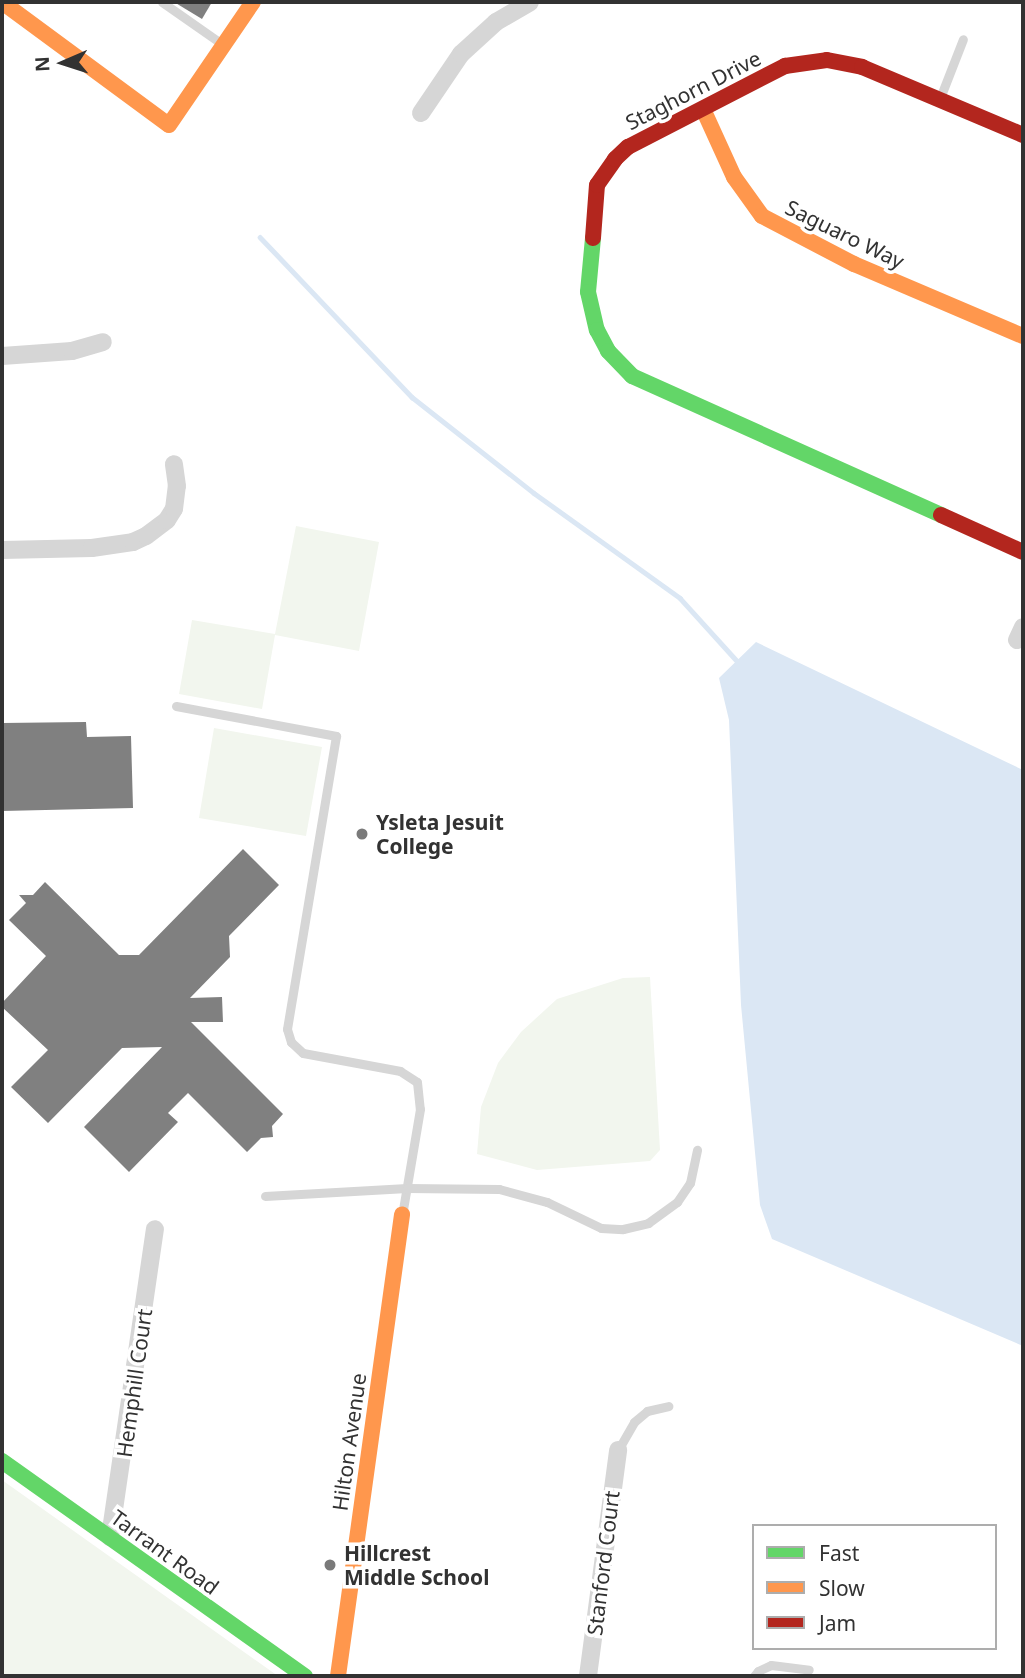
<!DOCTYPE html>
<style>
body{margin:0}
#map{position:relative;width:1025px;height:1678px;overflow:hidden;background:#fff;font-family:"Noto Sans",sans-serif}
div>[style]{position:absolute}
.green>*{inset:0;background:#f2f6ee}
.water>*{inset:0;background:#dbe7f4}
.stream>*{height:4.5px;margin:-2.25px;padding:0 2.25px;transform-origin:2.25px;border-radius:2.25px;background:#dbe7f4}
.building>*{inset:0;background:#808080}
.lane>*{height:9px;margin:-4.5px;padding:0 4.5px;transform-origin:4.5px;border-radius:4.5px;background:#d6d6d6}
.street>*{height:18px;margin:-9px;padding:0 9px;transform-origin:9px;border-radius:9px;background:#d6d6d6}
.fast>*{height:16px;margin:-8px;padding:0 8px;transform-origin:8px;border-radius:8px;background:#63d668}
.slow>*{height:16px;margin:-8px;padding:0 8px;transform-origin:8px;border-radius:8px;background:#ff974d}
.jam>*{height:16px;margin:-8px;padding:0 8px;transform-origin:8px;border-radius:8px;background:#b3261e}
.dots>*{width:19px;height:19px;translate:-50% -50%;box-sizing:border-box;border:4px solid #fff;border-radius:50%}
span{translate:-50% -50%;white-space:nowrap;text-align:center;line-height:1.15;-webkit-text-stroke:7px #fff;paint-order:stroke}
.street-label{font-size:21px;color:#323232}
.poi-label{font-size:21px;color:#323232;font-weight:700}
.left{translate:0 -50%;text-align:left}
.frame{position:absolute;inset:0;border:4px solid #323232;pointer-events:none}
.legend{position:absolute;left:752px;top:1524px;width:245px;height:126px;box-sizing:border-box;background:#fff;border:2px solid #adadad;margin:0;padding:9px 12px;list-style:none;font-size:21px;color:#323232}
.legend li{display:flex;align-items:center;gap:14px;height:35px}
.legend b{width:35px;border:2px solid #adadad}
.north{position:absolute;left:28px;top:28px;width:70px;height:70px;-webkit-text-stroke:5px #fff;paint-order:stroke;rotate:267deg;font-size:19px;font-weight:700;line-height:28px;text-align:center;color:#323232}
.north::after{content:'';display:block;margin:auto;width:24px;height:32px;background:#323232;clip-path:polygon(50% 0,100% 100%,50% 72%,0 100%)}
</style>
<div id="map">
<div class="green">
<div style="clip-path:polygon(296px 526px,379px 542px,359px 651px,275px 635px,262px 709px,179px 694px,192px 620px,275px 634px)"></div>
<div style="clip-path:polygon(214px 728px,322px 747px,306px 836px,199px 818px)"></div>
<div style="clip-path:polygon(650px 977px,660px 1150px,650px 1161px,537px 1170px,477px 1154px,481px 1107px,498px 1063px,521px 1032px,557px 999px,623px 978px)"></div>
<div style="clip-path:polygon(2px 1480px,278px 1676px,2px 1676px)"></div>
</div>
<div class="water">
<div style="clip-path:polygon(756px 642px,1023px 770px,1023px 1346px,772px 1239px,760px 1205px,741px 1005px,729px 720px,719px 678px)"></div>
</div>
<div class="stream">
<div style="left:260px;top:237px;width:221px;rotate:46.5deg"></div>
<div style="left:412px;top:397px;width:155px;rotate:38.2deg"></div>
<div style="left:534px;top:493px;width:180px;rotate:35.7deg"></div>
<div style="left:680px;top:598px;width:88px;rotate:47.8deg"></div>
</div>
<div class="building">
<div style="clip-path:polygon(174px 2px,212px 2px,202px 19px)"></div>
<div style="clip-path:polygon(86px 722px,87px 737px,131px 736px,133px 808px,2px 811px,2px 723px)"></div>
<div style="clip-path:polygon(243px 849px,279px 885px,229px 936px,230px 957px,190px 998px,222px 997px,223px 1022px,191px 1022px,283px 1114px,272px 1126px,273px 1137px,261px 1138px,247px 1152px,188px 1093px,168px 1113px,178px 1122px,129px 1172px,84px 1127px,162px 1047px,122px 1048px,48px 1123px,11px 1087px,48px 1050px,2px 1007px,2px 1003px,46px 956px,9px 920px,26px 903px,19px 895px,33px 895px,45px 882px,119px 955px,139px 955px)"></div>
</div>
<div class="lane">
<div style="left:162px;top:2px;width:73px;rotate:35deg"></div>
<div style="left:940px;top:98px;width:63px;rotate:-68.7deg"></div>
<div style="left:176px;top:706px;width:163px;rotate:10.6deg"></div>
<div style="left:336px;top:736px;width:297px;rotate:99.5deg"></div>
<div style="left:287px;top:1029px;width:14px;rotate:73deg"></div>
<div style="left:291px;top:1042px;width:16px;rotate:43deg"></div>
<div style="left:303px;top:1053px;width:99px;rotate:10.5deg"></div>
<div style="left:400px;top:1071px;width:20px;rotate:33deg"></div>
<div style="left:417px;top:1082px;width:27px;rotate:84deg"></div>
<div style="left:420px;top:1109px;width:102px;rotate:99.6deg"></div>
<div style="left:265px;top:1196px;width:142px;rotate:-3.2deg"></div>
<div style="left:407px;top:1188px;width:92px;rotate:0.6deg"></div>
<div style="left:499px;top:1189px;width:50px;rotate:15.2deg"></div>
<div style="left:547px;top:1202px;width:60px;rotate:25.7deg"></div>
<div style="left:601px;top:1228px;width:22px;rotate:3deg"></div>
<div style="left:623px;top:1229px;width:26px;rotate:-13deg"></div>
<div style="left:648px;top:1223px;width:36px;rotate:-36deg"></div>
<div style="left:677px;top:1202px;width:23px;rotate:-56deg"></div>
<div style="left:690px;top:1183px;width:34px;rotate:-78deg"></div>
<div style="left:618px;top:1450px;width:32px;rotate:-60deg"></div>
<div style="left:634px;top:1422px;width:17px;rotate:-40deg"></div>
<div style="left:647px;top:1411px;width:22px;rotate:-13deg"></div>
<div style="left:754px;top:1676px;width:6px;rotate:-51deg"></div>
<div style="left:758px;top:1671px;width:14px;rotate:-25deg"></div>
<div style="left:771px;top:1665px;width:38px;rotate:7deg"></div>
</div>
<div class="street">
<div style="left:421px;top:113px;width:71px;rotate:-55.9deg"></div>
<div style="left:461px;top:54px;width:47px;rotate:-42.4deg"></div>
<div style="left:496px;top:22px;width:39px;rotate:-30deg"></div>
<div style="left:2px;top:356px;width:70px;rotate:-4.1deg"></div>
<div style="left:72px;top:351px;width:32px;rotate:-16deg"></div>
<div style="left:2px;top:550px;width:90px;rotate:-1.3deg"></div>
<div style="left:92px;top:548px;width:41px;rotate:-8.3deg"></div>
<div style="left:133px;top:542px;width:14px;rotate:-25deg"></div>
<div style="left:146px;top:536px;width:26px;rotate:-37deg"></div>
<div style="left:167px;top:520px;width:13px;rotate:-58deg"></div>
<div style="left:174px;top:509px;width:23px;rotate:-83deg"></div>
<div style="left:177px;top:486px;width:22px;rotate:-98deg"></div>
<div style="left:1017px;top:640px;width:14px;rotate:-65deg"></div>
<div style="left:110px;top:1537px;width:311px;rotate:-81.7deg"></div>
<div style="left:588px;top:1676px;width:228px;rotate:-82.4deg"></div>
</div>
<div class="fast">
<div style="left:593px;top:238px;width:54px;rotate:95.3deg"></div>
<div style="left:588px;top:292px;width:39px;rotate:77deg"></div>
<div style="left:597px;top:330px;width:24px;rotate:62deg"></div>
<div style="left:608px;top:351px;width:35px;rotate:46deg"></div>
<div style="left:632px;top:376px;width:339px;rotate:24.2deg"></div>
<div style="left:2px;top:1461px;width:372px;rotate:35.4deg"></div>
</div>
<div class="slow">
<div style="left:2px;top:2px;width:207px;rotate:36.4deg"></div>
<div style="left:169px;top:125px;width:149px;rotate:-55.7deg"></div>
<div style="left:703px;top:109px;width:75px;rotate:65.5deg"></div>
<div style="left:734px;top:177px;width:48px;rotate:54.3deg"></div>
<div style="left:762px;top:216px;width:104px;rotate:27.6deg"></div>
<div style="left:854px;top:264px;width:184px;rotate:23.1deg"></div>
<div style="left:338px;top:1676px;width:466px;rotate:-82.1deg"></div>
</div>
<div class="jam">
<div style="left:593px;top:238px;width:53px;rotate:-85.7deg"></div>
<div style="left:597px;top:185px;width:32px;rotate:-55deg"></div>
<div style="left:615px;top:159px;width:18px;rotate:-43deg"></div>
<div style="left:628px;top:147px;width:177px;rotate:-27.3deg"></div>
<div style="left:785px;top:66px;width:42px;rotate:-8.1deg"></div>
<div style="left:827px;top:60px;width:36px;rotate:11deg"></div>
<div style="left:862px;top:67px;width:175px;rotate:22.9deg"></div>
<div style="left:941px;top:515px;width:90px;rotate:24.3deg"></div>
</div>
<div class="dots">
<div style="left:362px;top:834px;background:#7a7a7a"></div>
<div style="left:330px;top:1565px;background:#7a7a7a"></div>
</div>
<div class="street-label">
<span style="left:693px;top:90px;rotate:-27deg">Staghorn Drive</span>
<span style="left:845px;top:234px;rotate:26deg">Saguaro Way</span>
<span style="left:134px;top:1383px;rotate:-82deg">Hemphill Court</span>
<span style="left:349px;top:1442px;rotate:-82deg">Hilton Avenue</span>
<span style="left:165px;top:1552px;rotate:36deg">Tarrant Road</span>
<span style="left:603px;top:1563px;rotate:-83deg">Stanford Court</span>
</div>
<div class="poi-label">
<span class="left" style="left:376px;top:834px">Ysleta Jesuit<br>College</span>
<span class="left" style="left:344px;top:1565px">Hillcrest<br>Middle School</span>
</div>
<div class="frame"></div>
<ul class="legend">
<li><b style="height:9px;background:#63d668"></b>Fast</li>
<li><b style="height:9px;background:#ff974d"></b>Slow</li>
<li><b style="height:9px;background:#b3261e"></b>Jam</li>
</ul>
<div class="north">N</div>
</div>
